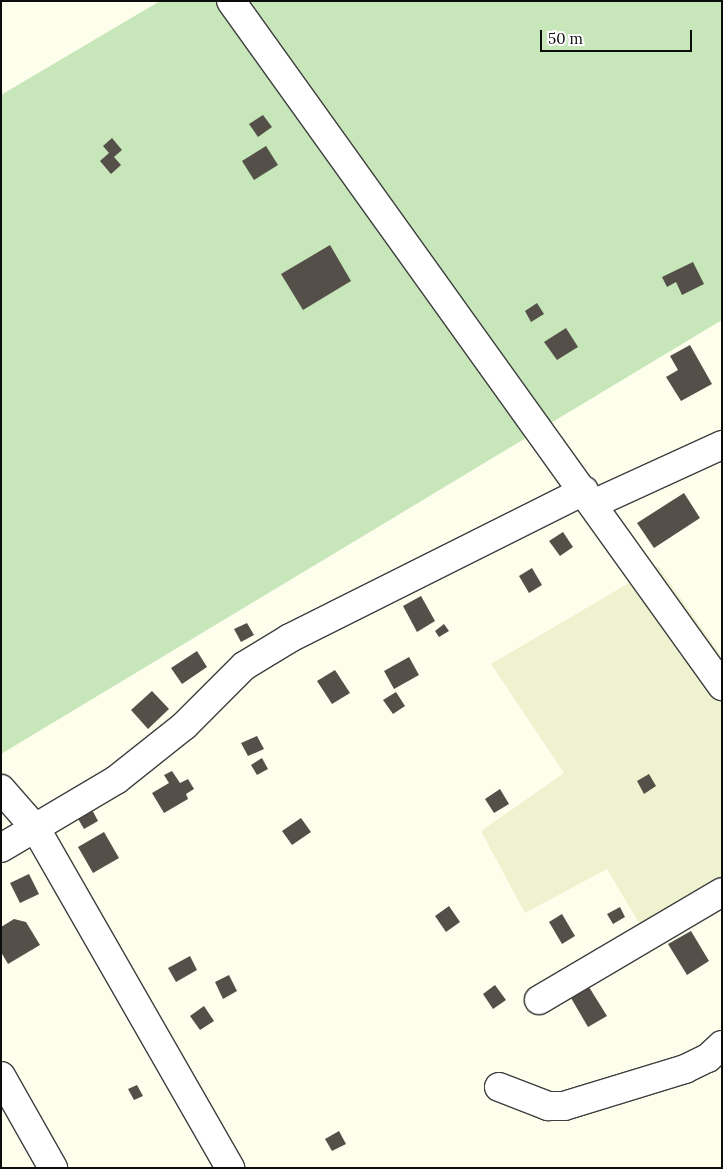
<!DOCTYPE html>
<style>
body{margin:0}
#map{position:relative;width:723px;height:1169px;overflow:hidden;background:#fefeed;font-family:Lora,serif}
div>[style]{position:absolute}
.farmland>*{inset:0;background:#eef2ce}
.green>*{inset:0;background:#c7e6b9}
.building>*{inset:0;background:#545049}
.roads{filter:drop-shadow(1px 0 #3f3f3f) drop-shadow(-1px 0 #3f3f3f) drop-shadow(0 1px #3f3f3f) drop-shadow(0 -1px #3f3f3f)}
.minor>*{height:28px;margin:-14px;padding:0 14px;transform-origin:14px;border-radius:14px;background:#fff}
span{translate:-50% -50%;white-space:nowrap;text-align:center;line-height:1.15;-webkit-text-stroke:5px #fff;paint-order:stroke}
.frame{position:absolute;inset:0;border:2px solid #0c0c0c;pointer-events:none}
.scale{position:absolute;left:540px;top:30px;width:152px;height:22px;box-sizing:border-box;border:2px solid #0c0c0c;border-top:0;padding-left:6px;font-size:15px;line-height:18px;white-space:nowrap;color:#0c0c0c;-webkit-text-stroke:4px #fff;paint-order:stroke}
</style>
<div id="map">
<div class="farmland">
<div style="clip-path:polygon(658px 566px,722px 657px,722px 880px,642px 928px,607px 869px,525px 913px,481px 831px,564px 773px,491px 664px)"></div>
</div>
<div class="green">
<div style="clip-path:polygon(160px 1px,722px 1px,722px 320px,1px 754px,1px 95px)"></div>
</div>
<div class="building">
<div style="clip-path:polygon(263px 115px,272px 127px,258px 137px,249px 124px)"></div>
<div style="clip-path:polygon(112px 138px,122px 150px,114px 157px,121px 165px,111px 174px,100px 161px,109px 153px,103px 146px)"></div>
<div style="clip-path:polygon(266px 146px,278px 165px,254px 180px,242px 161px)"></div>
<div style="clip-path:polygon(330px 245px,351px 281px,303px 310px,281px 274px)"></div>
<div style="clip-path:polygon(693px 262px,704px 284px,682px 295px,676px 282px,667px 287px,662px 277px)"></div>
<div style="clip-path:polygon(537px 303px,544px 314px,531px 322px,525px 311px)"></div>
<div style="clip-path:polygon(566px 328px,578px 347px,557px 360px,544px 342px)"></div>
<div style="clip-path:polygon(690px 345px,712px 384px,681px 401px,666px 377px,678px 370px,670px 356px)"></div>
<div style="clip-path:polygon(684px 493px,700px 518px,654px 548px,637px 523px)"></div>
<div style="clip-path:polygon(563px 532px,573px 547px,560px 556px,549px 541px)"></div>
<div style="clip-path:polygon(532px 568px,542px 585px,529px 593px,519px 576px)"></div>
<div style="clip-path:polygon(421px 596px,435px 621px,417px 632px,403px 606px)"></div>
<div style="clip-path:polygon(247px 623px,254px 635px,241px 642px,234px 629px)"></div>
<div style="clip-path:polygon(444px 624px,449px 631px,439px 637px,435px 631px)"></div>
<div style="clip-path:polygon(197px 651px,207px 667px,182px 684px,171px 668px)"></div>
<div style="clip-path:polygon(409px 657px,419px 675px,394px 689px,384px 671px)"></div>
<div style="clip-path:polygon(335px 670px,350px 693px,332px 704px,317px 681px)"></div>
<div style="clip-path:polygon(152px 691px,169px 709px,148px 729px,131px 710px)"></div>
<div style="clip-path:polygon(396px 692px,405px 706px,393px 714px,383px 700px)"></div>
<div style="clip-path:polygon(257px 736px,264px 749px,248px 756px,241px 743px)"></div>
<div style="clip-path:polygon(262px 758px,268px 769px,257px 775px,251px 765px)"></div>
<div style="clip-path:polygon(172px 771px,180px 783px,188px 779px,194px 789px,186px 794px,188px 799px,164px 813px,152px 793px,169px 783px,164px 775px)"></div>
<div style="clip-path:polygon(649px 774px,656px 786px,644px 794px,637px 781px)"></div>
<div style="clip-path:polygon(500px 789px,509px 804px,494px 813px,485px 799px)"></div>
<div style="clip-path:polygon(89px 804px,98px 821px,84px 829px,74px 812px)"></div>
<div style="clip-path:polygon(301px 818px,311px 832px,292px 845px,282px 831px)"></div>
<div style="clip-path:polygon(104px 832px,119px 858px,93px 873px,78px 847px)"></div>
<div style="clip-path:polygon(29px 874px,39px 894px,20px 903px,10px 883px)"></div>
<div style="clip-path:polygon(449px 906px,460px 922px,446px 932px,435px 916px)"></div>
<div style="clip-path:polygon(620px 907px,625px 917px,613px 924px,607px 914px)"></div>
<div style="clip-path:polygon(562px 914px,575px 936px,562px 944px,549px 922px)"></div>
<div style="clip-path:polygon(14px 919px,26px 922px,40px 945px,8px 964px,1px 952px,1px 927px)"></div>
<div style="clip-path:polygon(691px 931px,709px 961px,687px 975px,668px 944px)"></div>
<div style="clip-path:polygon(190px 956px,197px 970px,176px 982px,168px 968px)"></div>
<div style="clip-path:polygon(229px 975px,237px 991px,223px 999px,215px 982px)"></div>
<div style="clip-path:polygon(495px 985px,506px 1000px,493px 1009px,483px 994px)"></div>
<div style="clip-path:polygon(589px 987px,607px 1016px,588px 1027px,571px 998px)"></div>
<div style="clip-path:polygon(204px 1006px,214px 1021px,200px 1030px,190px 1016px)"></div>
<div style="clip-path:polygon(137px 1085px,143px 1096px,134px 1100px,128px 1089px)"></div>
<div style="clip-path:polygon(339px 1131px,346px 1144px,332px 1151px,325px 1139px)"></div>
</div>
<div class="roads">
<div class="minor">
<div style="left:231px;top:1px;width:843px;rotate:54.37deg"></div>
<div style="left:593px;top:504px;width:142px;rotate:-24.6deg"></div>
<div style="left:1px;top:789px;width:53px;rotate:48.8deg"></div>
<div style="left:36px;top:829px;width:391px;rotate:60.2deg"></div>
<div style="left:1px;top:848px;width:134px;rotate:-30.6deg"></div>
<div style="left:116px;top:780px;width:87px;rotate:-38.5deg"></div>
<div style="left:184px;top:726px;width:85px;rotate:-45deg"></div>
<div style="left:244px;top:666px;width:54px;rotate:-31.3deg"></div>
<div style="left:290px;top:638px;width:329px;rotate:-26.6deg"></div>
<div style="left:539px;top:1000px;width:212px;rotate:-30.5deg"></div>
<div style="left:1px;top:1076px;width:106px;rotate:60.5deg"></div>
<div style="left:499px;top:1087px;width:53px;rotate:21.2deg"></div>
<div style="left:548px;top:1106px;width:16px"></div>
<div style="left:564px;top:1106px;width:127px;rotate:-17deg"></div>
<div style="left:685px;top:1069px;width:25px;rotate:-26deg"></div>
<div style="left:708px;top:1058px;width:19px;rotate:-43deg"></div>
</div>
</div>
<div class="frame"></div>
<div class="scale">50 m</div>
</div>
